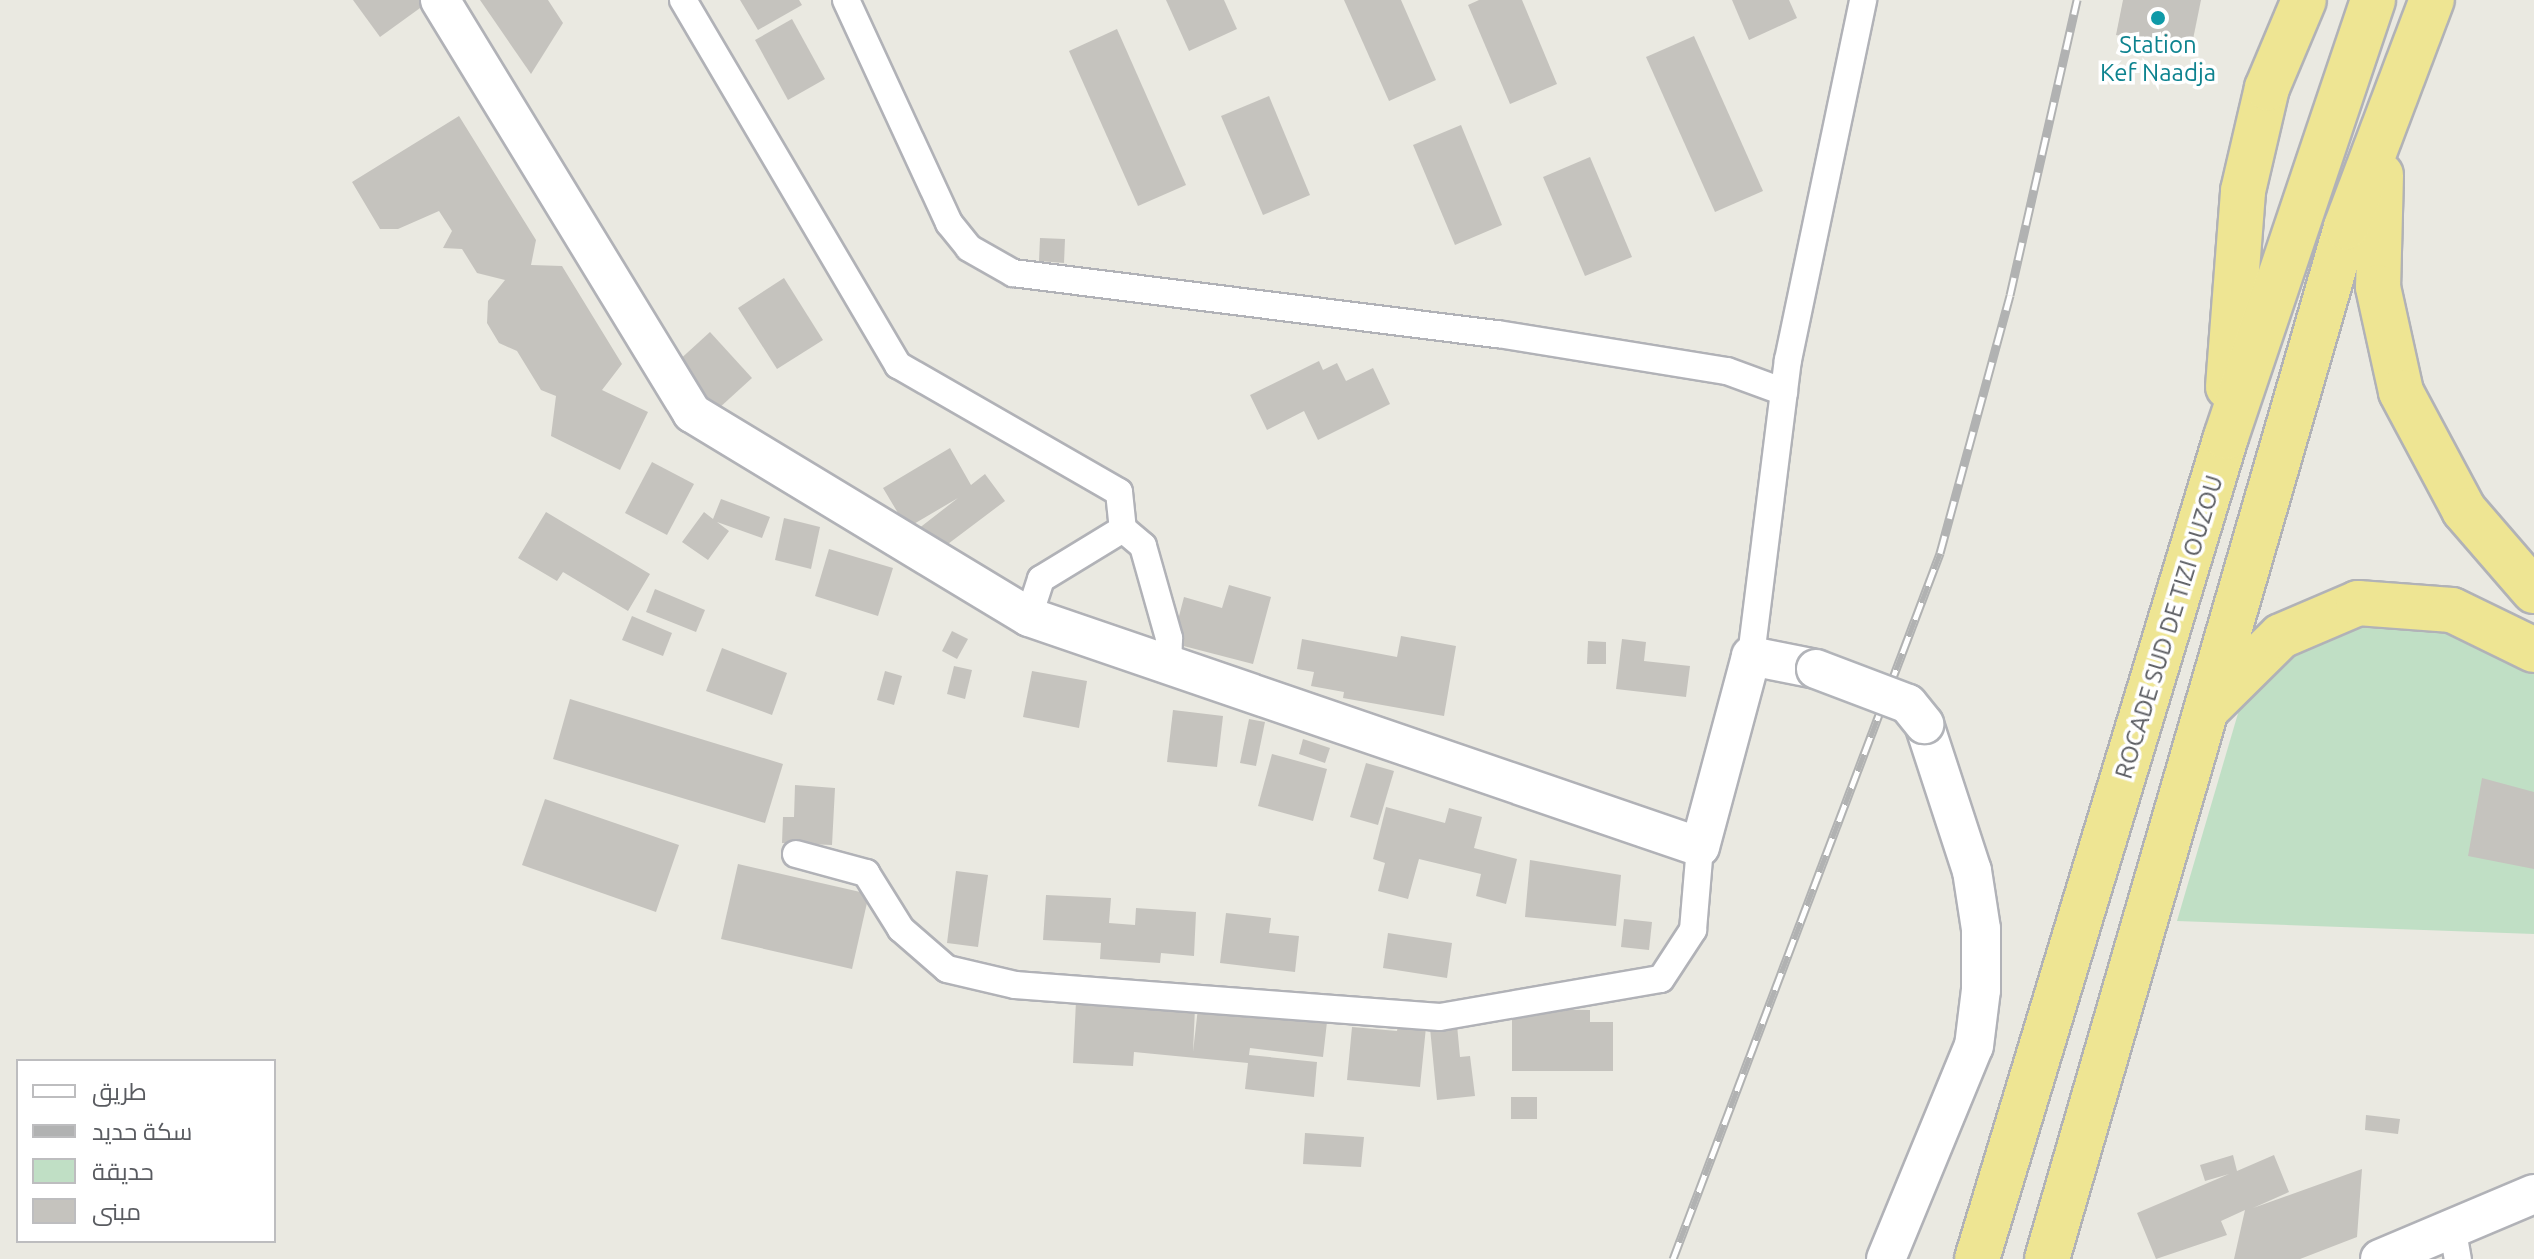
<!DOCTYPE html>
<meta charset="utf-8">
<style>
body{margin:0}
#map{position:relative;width:2534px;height:1259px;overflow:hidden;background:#eae9e1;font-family:Ubuntu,Cairo,sans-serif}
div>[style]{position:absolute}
.green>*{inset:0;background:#c0dfc5}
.building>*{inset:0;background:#c5c3be}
.roads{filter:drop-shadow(2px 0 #b1b2b7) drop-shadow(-2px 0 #b1b2b7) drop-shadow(0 2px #b1b2b7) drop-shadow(0 -2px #b1b2b7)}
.street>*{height:26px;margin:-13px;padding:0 13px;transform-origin:13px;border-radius:13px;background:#fff}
.secondary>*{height:38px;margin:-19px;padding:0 19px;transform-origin:19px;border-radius:19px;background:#fff}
.highway>*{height:44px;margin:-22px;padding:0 22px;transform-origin:22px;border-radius:22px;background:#eee593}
.rail>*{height:9px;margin-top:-4.5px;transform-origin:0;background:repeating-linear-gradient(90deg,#fff 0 18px,#b1b2b2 0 36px);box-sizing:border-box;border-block:2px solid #b1b2b2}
.bridges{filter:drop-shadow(2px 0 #b2b4b9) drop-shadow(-2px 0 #b2b4b9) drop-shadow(0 2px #b2b4b9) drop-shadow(0 -2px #b2b4b9)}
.secondary-bridge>*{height:38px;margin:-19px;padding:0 19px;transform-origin:19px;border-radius:19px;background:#fff}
.dots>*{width:22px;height:22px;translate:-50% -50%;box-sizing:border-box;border:4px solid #fff;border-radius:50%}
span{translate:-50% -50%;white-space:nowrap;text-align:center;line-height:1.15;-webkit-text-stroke:7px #fff;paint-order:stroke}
.culture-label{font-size:24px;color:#0d838f}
.street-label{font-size:24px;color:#595b60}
.legend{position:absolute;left:16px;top:1059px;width:260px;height:184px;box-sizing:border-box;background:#fff;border:2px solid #bdbdbf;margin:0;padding:10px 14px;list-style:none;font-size:24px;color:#595b60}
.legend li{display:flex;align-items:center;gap:16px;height:40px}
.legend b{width:40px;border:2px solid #bdbdbf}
</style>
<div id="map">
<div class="green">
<div style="clip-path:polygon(2440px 621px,2534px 667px,2534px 934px,2177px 921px,2244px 693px,2287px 652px,2346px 625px)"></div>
</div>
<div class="building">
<div style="clip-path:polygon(353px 0,425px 0,427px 3px,380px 37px)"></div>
<div style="clip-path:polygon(480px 0,548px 0,563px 23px,531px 74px)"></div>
<div style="clip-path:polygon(740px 0,799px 0,802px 5px,758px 30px)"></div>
<div style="clip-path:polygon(1166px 0,1224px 0,1237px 29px,1189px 51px)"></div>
<div style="clip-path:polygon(1344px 0,1401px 0,1436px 80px,1389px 101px)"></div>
<div style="clip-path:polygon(1479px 0,1522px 0,1557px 84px,1510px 104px,1468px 5px)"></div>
<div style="clip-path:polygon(1732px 0,1789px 0,1797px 18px,1749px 40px)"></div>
<div style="clip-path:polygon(2123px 0,2201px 0,2191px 49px,2116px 35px)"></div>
<div style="clip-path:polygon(792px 19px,825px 79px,788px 100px,755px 40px)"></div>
<div style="clip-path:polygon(1117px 29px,1186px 185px,1138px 206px,1069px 51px)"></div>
<div style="clip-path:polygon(1694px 36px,1763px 191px,1715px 212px,1646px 57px)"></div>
<div style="clip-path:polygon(1269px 96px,1310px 195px,1263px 215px,1221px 116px)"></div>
<div style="clip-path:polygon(459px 116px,536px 240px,531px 265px,562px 266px,622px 364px,602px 390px,648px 412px,620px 470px,551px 436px,556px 396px,541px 390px,517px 351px,499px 343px,487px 323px,488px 301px,505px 280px,477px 273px,462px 249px,443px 248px,452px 231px,439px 211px,398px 229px,380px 229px,352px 182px)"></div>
<div style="clip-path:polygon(1461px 125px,1502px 225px,1455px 245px,1413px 145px)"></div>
<div style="clip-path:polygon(1590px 157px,1632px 257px,1585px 276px,1543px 177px)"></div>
<div style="clip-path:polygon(1040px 238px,1065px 239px,1064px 263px,1039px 261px)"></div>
<div style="clip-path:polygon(784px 278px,823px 340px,777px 369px,738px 308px)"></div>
<div style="clip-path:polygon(710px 332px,752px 378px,718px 409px,676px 363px)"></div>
<div style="clip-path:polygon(1319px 361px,1323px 370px,1337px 363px,1346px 381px,1373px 368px,1390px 404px,1318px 440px,1304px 411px,1267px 430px,1250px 395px)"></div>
<div style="clip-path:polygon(950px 448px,971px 485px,985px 474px,1005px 501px,936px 553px,918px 529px,958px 498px,907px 528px,883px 488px)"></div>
<div style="clip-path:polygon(652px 462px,694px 484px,667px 535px,625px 513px)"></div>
<div style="clip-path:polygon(721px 499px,770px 517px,762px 538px,717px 522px,729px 531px,708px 560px,682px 542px,704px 512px,713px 519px)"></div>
<div style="clip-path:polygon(546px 512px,650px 574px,628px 611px,563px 572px,557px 581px,518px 558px)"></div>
<div style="clip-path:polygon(784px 518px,820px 527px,811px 569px,775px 560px)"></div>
<div style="clip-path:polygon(829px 549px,893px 568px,878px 616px,815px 596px)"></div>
<div style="clip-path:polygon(1229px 585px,1271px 597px,1253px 664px,1172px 643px,1184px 597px,1222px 608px)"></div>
<div style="clip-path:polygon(655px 589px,705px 610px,696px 632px,646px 612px)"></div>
<div style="clip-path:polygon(632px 616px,672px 633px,663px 656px,622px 640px)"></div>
<div style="clip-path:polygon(952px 631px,968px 639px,957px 659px,942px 651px)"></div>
<div style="clip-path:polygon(1401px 636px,1456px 646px,1444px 716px,1343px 698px,1344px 692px,1311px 686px,1314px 672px,1297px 669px,1302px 639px,1397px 657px)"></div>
<div style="clip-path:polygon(1622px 639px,1646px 642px,1644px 661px,1690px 666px,1686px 697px,1616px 689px)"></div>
<div style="clip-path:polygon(1588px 641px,1606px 642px,1606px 664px,1587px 664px)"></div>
<div style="clip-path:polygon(722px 648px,787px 673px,772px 715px,706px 691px)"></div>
<div style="clip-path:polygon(954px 666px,972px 670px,965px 699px,947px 694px)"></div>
<div style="clip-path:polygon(885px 671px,902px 676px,894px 705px,877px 700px)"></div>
<div style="clip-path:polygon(1032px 671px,1087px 681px,1079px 728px,1023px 717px)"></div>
<div style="clip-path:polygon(570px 699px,783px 764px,765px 823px,553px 759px)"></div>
<div style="clip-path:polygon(1173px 710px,1223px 716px,1217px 767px,1167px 762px)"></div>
<div style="clip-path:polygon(1249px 719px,1265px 722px,1256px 766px,1240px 763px)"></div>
<div style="clip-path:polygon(1303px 739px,1330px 748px,1325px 763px,1299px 754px)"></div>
<div style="clip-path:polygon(1272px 754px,1327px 769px,1313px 821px,1258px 806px)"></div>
<div style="clip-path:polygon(1366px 763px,1394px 771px,1378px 825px,1350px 817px)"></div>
<div style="clip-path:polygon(2482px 778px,2534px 792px,2534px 869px,2468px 856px)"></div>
<div style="clip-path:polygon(795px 785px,835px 788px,832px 845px,782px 843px,783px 817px,794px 817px)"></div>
<div style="clip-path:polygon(545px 799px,679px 845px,656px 912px,522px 865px)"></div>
<div style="clip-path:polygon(1386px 807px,1445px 823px,1449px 808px,1482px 817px,1474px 848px,1517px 859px,1506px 904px,1476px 896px,1481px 874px,1419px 859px,1408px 899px,1378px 891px,1385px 863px,1373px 859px)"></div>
<div style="clip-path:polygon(1530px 860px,1621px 875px,1616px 926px,1525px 917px)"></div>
<div style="clip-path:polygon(738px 864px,869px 894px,852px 969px,721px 939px)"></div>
<div style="clip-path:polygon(956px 871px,988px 875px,978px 947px,947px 943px)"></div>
<div style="clip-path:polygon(1046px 895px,1111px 898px,1109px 923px,1135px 925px,1136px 908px,1196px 912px,1194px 956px,1161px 953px,1160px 963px,1100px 959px,1101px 943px,1043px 940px)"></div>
<div style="clip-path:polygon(1226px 913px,1271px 918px,1269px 933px,1299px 936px,1295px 972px,1220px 963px)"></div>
<div style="clip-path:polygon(1624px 919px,1652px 922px,1649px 950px,1621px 947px)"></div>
<div style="clip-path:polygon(1388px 933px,1452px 943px,1447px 978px,1383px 968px)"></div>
<div style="clip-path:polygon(1076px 1001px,1195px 1008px,1193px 1052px,1198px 1008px,1327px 1022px,1323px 1057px,1250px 1048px,1249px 1055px,1317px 1062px,1314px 1097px,1245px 1089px,1248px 1063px,1134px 1052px,1133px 1066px,1073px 1063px)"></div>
<div style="clip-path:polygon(1512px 1009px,1590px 1010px,1590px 1022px,1613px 1022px,1613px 1071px,1512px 1071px)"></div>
<div style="clip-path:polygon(1398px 1025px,1426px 1027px,1420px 1087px,1347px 1080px,1352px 1027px,1397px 1031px)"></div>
<div style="clip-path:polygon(1457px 1025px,1460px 1057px,1470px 1056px,1475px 1096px,1437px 1100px,1430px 1028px)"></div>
<div style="clip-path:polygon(1511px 1097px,1537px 1097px,1537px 1119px,1511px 1119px)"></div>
<div style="clip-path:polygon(2366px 1115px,2400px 1119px,2398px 1134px,2365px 1130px)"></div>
<div style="clip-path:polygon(1305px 1133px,1364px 1137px,1361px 1167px,1303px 1164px)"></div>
<div style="clip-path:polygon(2233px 1155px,2237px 1171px,2274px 1155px,2289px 1192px,2253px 1208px,2362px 1169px,2357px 1237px,2300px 1259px,2234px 1259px,2245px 1210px,2221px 1221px,2227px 1235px,2156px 1259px,2137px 1213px,2229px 1174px,2205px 1181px,2200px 1165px)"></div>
</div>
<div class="roads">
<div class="street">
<div style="left:683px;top:0;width:424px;rotate:59.5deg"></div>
<div style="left:898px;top:365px;width:255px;rotate:29.9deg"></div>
<div style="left:1119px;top:492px;width:37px;rotate:84deg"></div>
<div style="left:1123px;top:529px;width:96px;rotate:148.6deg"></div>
<div style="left:1041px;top:579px;width:40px;rotate:108deg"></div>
<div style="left:846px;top:0;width:246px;rotate:65.2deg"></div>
<div style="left:949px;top:223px;width:32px;rotate:51deg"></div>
<div style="left:969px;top:248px;width:51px;rotate:29.6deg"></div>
<div style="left:1013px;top:273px;width:489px;rotate:7.2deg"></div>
<div style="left:1498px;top:334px;width:232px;rotate:9.2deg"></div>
<div style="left:1727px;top:371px;width:61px;rotate:20.2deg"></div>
<div style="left:1123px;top:529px;width:26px;rotate:40deg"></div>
<div style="left:1143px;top:546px;width:96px;rotate:74.2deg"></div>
<div style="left:1169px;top:638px;width:26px;rotate:92deg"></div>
<div style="left:1751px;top:656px;width:298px;rotate:-82.9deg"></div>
<div style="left:1788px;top:360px;width:368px;rotate:-78.2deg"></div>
<div style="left:796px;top:854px;width:73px;rotate:15.2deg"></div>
<div style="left:866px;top:873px;width:66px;rotate:58deg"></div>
<div style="left:901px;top:929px;width:61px;rotate:41deg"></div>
<div style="left:947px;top:969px;width:70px;rotate:13.2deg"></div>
<div style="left:1015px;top:985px;width:426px;rotate:4.3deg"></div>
<div style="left:1440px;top:1017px;width:224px;rotate:-9.8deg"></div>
<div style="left:1661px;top:979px;width:59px;rotate:-56.9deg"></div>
<div style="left:1693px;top:930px;width:83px;rotate:-85.2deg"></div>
<div style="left:2452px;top:1226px;width:34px;rotate:80deg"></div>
</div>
<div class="secondary">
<div style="left:440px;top:0;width:484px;rotate:58.6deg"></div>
<div style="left:692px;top:413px;width:394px;rotate:31.2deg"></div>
<div style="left:1029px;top:617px;width:709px;rotate:18.92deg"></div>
<div style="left:1700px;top:847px;width:198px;rotate:-75deg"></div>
<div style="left:1751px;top:656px;width:66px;rotate:11.3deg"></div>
<div style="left:1886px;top:1259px;width:230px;rotate:-67.6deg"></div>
<div style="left:1974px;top:1046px;width:56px;rotate:-82.9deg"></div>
<div style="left:1981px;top:990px;width:61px;rotate:-90deg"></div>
<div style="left:1981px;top:929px;width:59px;rotate:-98.8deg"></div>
<div style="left:1972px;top:871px;width:155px;rotate:-108.1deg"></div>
<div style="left:2380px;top:1259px;width:167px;rotate:-22.9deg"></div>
</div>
<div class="highway">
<div style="left:2381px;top:175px;width:112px;rotate:91.5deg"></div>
<div style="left:2378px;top:287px;width:107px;rotate:77.6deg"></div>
<div style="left:2401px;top:392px;width:134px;rotate:61.9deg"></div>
<div style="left:2464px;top:510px;width:107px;rotate:49.2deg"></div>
<div style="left:2228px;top:387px;width:197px;rotate:-85.6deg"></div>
<div style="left:2243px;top:191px;width:106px;rotate:-76.9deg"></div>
<div style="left:2267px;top:88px;width:95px;rotate:-67.2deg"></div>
<div style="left:2211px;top:705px;width:98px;rotate:-44.6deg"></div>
<div style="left:2281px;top:636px;width:84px;rotate:-23.2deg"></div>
<div style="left:2358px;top:603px;width:94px;rotate:4.3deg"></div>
<div style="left:2452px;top:610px;width:91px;rotate:26deg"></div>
<div style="left:1977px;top:1259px;width:859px;rotate:-73.15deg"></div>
<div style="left:2226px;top:437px;width:461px;rotate:-71.4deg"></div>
<div style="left:2047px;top:1259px;width:1074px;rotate:-73.84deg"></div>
<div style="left:2346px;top:227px;width:243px;rotate:-69.3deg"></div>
</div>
</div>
<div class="rail">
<div style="left:1673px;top:1259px;width:755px;rotate:-69.28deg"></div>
<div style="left:1940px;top:553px;width:267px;rotate:-74.8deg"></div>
<div style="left:2010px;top:295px;width:303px;rotate:-77.2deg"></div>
</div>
<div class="bridges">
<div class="secondary-bridge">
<div style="left:1816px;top:669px;width:98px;rotate:20.8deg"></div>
<div style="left:1908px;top:704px;width:26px;rotate:51deg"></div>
</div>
</div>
<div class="dots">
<div style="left:2158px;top:18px;background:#0f9aa8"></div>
</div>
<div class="culture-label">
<span style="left:2158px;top:59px">Station<br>Kef Naadja</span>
</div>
<div class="street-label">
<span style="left:2169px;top:627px;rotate:-73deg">ROCADE SUD DE TIZI OUZOU</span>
</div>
<ul class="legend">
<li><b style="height:10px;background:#fff"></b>طريق</li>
<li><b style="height:10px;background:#b1b2b2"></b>سكة حديد</li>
<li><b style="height:22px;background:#c0dfc5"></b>حديقة</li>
<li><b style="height:22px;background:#c5c3be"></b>مبنى</li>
</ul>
</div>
